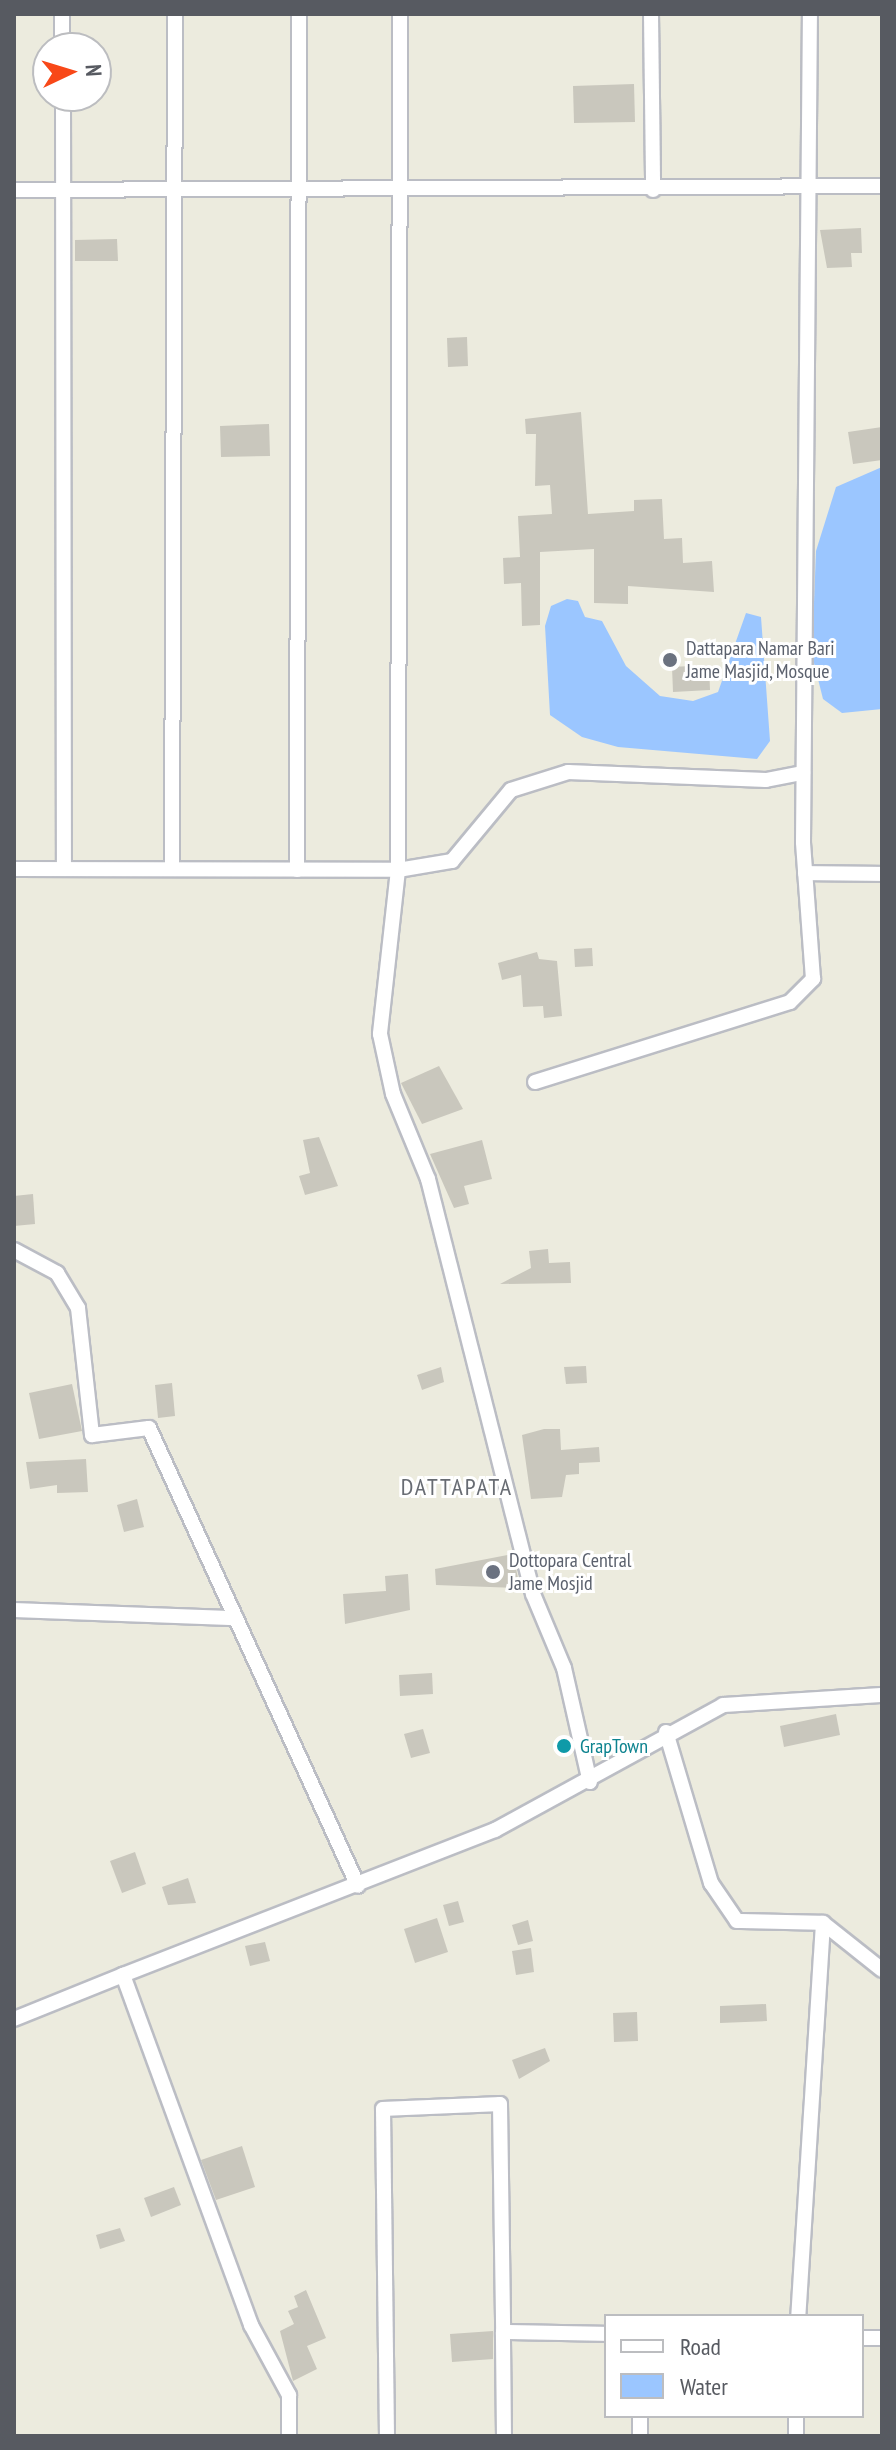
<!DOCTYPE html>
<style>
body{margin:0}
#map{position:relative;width:896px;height:2450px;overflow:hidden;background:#ecebde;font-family:"PT Sans Narrow",sans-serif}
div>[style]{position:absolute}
.water>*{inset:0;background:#9bc6ff}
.building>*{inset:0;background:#c9c7bd}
.roads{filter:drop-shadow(2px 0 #bbbdc4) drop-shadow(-2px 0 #bbbdc4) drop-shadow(0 2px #bbbdc4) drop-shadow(0 -2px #bbbdc4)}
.street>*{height:14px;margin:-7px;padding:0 7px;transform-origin:7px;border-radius:7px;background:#fff}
.dots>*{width:22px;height:22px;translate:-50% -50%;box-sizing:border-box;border:4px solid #fff;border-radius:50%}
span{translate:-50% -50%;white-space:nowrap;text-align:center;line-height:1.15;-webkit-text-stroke:6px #fff;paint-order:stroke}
.worship-label{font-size:20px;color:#5b616d}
.left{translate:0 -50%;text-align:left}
.culture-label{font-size:20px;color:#0d838f}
.quarter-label{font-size:24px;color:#686c73;letter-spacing:2px}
.frame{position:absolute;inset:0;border:16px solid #575a61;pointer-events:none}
.legend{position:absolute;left:604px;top:2314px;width:260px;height:104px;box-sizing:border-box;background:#fff;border:2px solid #bcbdc0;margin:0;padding:10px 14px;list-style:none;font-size:24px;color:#575a61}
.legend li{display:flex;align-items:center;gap:16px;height:40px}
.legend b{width:40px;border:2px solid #bcbdc0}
.north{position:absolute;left:32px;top:32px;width:80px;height:80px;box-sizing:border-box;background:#fff;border:2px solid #bcbdc0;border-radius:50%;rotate:86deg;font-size:22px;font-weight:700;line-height:32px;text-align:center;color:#575a61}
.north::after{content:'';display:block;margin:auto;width:28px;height:36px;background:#f84818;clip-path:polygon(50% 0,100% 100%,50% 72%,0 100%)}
</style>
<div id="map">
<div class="water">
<div style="clip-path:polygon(882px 467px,882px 709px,842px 713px,823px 699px,812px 655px,816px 551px,836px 487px)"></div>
<div style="clip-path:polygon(567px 599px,578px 601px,585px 617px,602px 621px,626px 666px,660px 696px,693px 701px,718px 692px,746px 613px,761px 617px,770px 741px,757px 759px,618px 747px,582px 737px,550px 715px,545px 626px,551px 606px)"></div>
</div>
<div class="building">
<div style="clip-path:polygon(634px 84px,635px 122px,574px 123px,573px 86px)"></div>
<div style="clip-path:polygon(861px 228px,862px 253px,851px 253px,852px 267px,827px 268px,820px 230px)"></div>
<div style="clip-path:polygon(117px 239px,118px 261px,75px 261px,75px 240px)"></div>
<div style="clip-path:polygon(467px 337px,468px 366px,448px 367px,447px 338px)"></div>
<div style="clip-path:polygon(581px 412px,588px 514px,634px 511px,634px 500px,662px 499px,664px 539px,682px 538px,683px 563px,712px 561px,714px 592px,628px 586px,628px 604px,594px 603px,594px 549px,540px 552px,540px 625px,522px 626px,521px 583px,504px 584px,503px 558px,520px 557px,518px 516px,552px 514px,550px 485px,535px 486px,536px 434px,526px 434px,525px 419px)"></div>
<div style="clip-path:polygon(269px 424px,270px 456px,221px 457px,220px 426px)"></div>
<div style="clip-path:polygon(882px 427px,882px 460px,853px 464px,848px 432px)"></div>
<div style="clip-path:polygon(709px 665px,710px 690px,673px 692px,672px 667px)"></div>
<div style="clip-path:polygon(592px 948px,593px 966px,575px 967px,574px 949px)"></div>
<div style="clip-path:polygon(537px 952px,539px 959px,557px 961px,562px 1016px,544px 1018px,543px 1006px,523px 1007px,521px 975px,502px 980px,498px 963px)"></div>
<div style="clip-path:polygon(439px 1066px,463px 1109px,422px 1124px,401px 1083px)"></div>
<div style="clip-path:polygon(319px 1137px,338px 1186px,305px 1195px,299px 1176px,310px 1173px,303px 1140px)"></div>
<div style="clip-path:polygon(482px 1140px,492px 1179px,464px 1186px,469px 1204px,454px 1208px,430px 1154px)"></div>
<div style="clip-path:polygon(33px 1194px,35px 1224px,14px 1226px,14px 1196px)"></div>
<div style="clip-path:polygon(548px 1249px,549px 1263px,570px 1262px,571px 1283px,500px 1284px,531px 1268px,529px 1251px)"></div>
<div style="clip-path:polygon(586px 1366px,587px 1383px,566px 1384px,564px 1367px)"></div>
<div style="clip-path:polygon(441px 1367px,444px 1382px,422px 1390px,417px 1375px)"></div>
<div style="clip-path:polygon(172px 1383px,175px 1416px,158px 1418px,155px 1385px)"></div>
<div style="clip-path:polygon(72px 1384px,82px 1431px,39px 1439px,29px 1393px)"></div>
<div style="clip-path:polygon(544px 1429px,560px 1429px,561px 1450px,599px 1447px,600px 1462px,579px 1463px,579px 1474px,566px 1475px,562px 1497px,531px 1499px,522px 1435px)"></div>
<div style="clip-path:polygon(86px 1459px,88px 1492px,57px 1493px,57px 1485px,30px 1489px,26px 1462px)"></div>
<div style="clip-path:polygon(137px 1499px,144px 1527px,124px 1532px,117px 1505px)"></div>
<div style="clip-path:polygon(513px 1554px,520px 1588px,436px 1585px,435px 1569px)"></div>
<div style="clip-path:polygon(408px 1574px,410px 1610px,345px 1624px,343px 1594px,386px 1591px,385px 1576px)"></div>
<div style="clip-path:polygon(432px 1673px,433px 1694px,400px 1696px,399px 1675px)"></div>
<div style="clip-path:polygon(836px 1714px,840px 1735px,784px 1747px,780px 1726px)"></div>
<div style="clip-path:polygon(423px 1729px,430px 1753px,411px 1758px,404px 1734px)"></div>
<div style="clip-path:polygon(135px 1852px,146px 1884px,122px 1893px,110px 1861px)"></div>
<div style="clip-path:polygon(188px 1878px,196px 1903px,168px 1905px,162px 1887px)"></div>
<div style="clip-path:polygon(458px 1901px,464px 1922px,449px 1926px,443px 1905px)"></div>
<div style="clip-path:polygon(437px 1918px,448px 1952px,415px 1963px,404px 1929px)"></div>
<div style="clip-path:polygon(528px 1920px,533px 1941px,518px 1945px,512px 1925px)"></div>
<div style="clip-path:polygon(265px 1942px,270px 1961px,250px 1966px,245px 1946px)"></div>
<div style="clip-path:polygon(531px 1948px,534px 1972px,516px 1975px,512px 1951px)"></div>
<div style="clip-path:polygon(766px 2004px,767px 2021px,720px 2023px,720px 2006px)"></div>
<div style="clip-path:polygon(637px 2012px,638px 2041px,614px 2042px,613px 2013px)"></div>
<div style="clip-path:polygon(545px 2048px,550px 2061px,519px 2079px,512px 2060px)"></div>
<div style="clip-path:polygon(242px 2146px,255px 2187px,216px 2200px,201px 2160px)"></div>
<div style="clip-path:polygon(174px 2187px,181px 2205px,151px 2217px,144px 2198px)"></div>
<div style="clip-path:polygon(120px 2228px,125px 2241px,100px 2249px,96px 2235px)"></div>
<div style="clip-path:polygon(306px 2290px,326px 2338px,307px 2346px,317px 2369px,293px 2381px,280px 2331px,294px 2324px,288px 2311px,298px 2307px,294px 2296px)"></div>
<div style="clip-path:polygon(493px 2331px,493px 2359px,452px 2362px,450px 2334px)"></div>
</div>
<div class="roads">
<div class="street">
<div style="left:62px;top:14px;width:34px;rotate:90deg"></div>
<div style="left:400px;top:14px;width:856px;rotate:90.13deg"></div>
<div style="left:398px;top:870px;width:165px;rotate:96.3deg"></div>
<div style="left:380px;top:1034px;width:61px;rotate:77.8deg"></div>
<div style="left:393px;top:1094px;width:92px;rotate:67.6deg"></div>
<div style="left:428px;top:1179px;width:428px;rotate:75.8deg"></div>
<div style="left:533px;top:1594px;width:80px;rotate:67.3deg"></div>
<div style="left:564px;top:1668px;width:117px;rotate:77.2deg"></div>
<div style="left:651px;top:14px;width:176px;rotate:89.3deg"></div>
<div style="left:63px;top:96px;width:773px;rotate:89.93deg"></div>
<div style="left:14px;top:190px;width:868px;rotate:-0.26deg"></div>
<div style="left:14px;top:869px;width:384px;rotate:0.1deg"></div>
<div style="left:398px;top:870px;width:55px;rotate:-9.5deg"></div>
<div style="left:452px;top:861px;width:92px;rotate:-50.3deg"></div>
<div style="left:511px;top:790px;width:60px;rotate:-17.5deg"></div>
<div style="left:568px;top:772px;width:198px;rotate:2.3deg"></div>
<div style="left:766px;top:780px;width:38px;rotate:-11deg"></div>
<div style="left:172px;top:869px;width:855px;rotate:-89.8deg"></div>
<div style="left:297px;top:870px;width:856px;rotate:-89.87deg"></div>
<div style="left:805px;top:873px;width:77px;rotate:0.7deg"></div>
<div style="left:535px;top:1082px;width:267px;rotate:-17.4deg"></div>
<div style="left:790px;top:1002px;width:33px;rotate:-45deg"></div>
<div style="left:813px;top:979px;width:137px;rotate:-94.2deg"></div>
<div style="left:803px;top:842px;width:828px;rotate:-89.52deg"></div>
<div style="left:14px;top:1250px;width:49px;rotate:28.1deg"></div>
<div style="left:57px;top:1273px;width:41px;rotate:59deg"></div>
<div style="left:78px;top:1308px;width:128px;rotate:83.7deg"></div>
<div style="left:92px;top:1435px;width:57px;rotate:-7deg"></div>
<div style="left:149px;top:1428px;width:503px;rotate:65.47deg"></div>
<div style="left:14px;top:1610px;width:222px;rotate:2.1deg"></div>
<div style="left:666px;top:1732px;width:158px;rotate:73.4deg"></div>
<div style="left:711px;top:1883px;width:46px;rotate:55.6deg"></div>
<div style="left:737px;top:1921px;width:86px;rotate:1.3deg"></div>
<div style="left:823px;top:1923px;width:394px;rotate:93.6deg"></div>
<div style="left:823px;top:1923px;width:75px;rotate:38.5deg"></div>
<div style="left:123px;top:1975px;width:399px;rotate:-21.3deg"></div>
<div style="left:495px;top:1830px;width:260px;rotate:-28.7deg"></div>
<div style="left:723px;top:1705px;width:159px;rotate:-3.6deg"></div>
<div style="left:14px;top:2019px;width:118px;rotate:-22deg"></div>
<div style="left:123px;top:1975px;width:373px;rotate:69.9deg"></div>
<div style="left:251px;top:2325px;width:80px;rotate:61.5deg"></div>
<div style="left:289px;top:2395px;width:41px;rotate:90deg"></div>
<div style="left:862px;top:2338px;width:20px"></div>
<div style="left:387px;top:2436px;width:327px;rotate:-90.7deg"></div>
<div style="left:383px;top:2109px;width:117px;rotate:-2.4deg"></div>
<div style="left:500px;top:2104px;width:228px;rotate:89.2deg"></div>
<div style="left:504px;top:2436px;width:104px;rotate:-90.6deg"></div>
<div style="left:503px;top:2332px;width:103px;rotate:1.1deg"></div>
<div style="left:640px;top:2436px;width:20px;rotate:-90deg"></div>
<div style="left:796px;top:2436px;width:20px;rotate:-90deg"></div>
</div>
</div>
<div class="dots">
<div style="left:670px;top:660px;background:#6b7280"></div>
<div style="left:493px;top:1572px;background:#6b7280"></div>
<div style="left:564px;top:1746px;background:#0f9aa8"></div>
</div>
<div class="worship-label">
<span class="left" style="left:686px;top:660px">Dattapara Namar Bari<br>Jame Masjid, Mosque</span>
<span class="left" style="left:509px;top:1572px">Dottopara Central<br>Jame Mosjid</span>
</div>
<div class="culture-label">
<span class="left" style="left:580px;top:1746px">GrapTown</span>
</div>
<div class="quarter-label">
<span style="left:457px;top:1487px">DATTAPATA</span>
</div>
<div class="frame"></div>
<ul class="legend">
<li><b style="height:10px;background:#fff"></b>Road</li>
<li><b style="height:22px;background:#9bc6ff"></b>Water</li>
</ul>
<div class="north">N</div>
</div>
